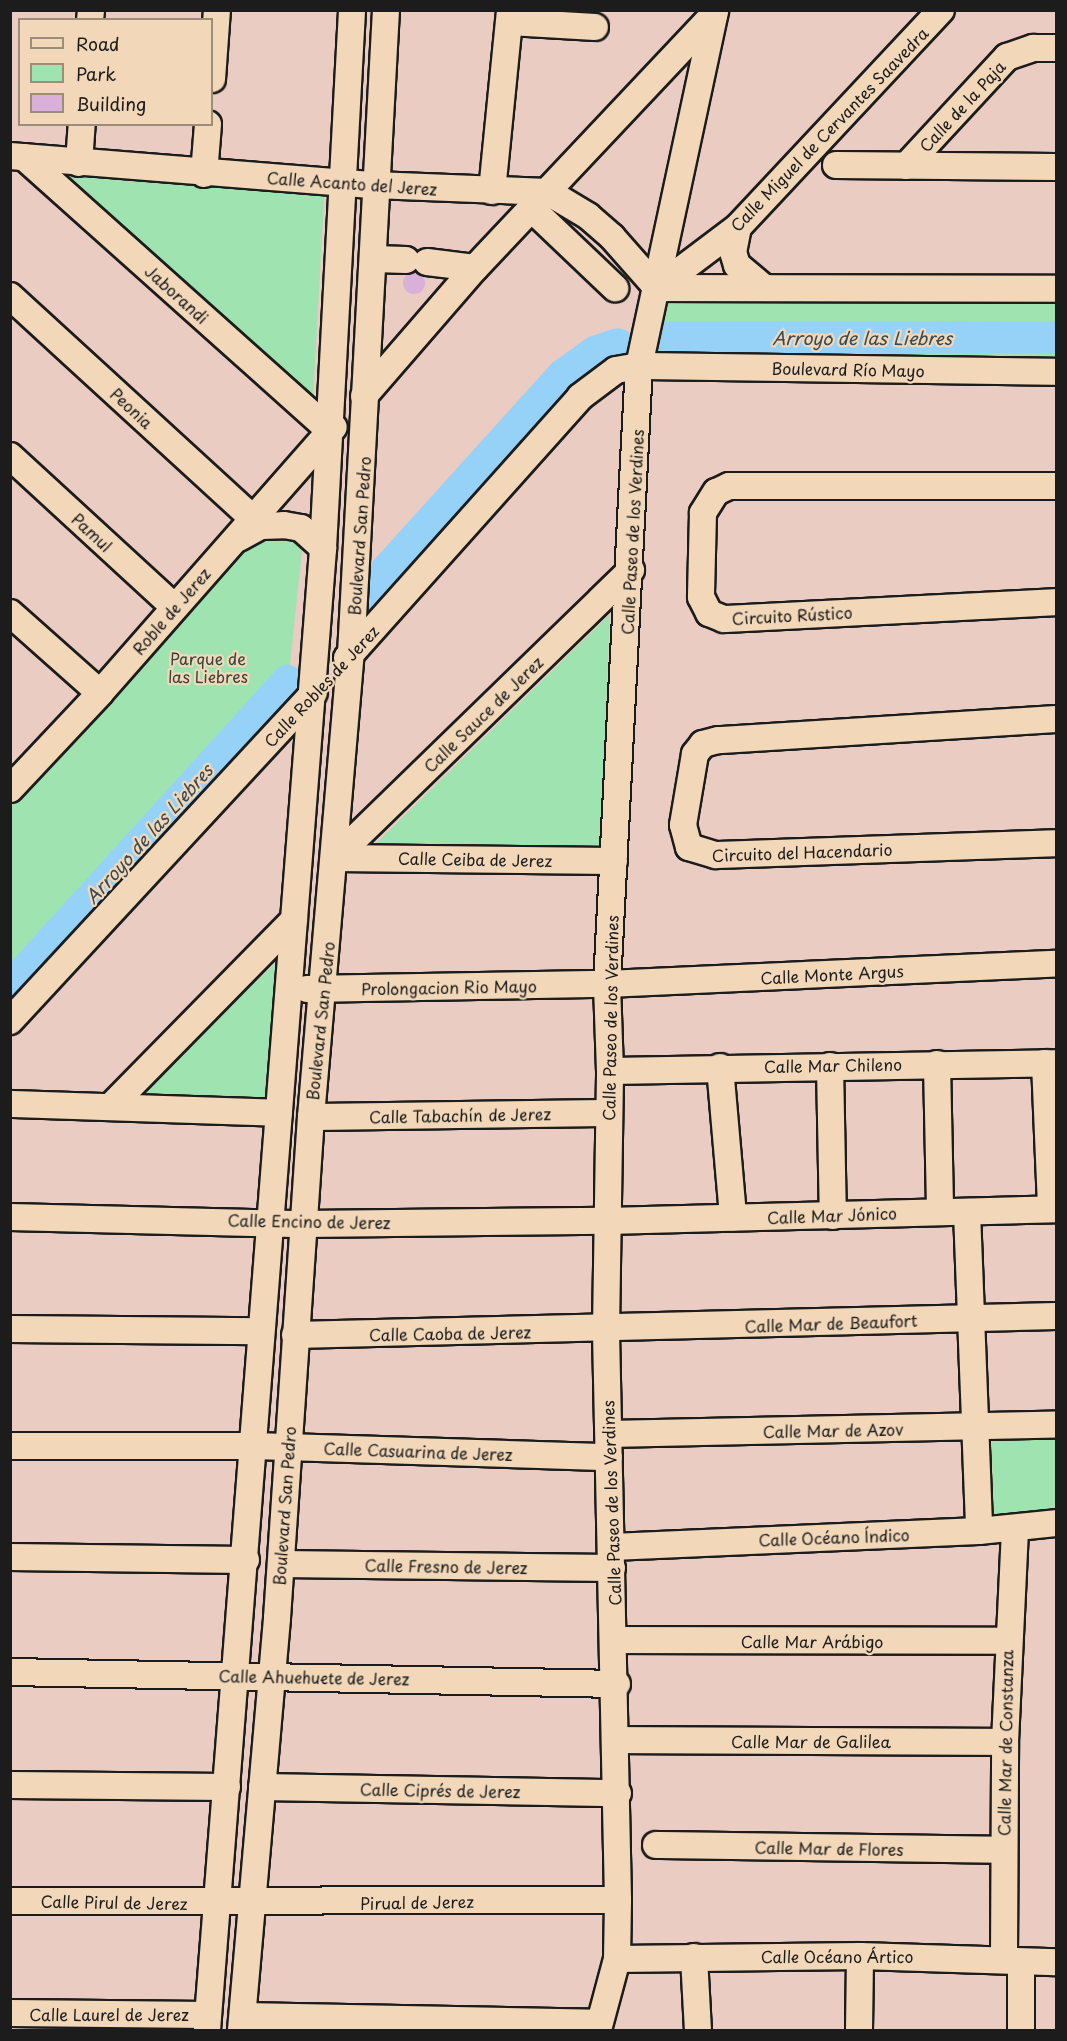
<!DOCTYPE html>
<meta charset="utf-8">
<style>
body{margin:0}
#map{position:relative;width:1067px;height:2041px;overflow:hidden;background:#eaccc2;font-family:"Playpen Sans",sans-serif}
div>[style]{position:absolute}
.green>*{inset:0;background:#9fe4b0}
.river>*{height:32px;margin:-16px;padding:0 16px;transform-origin:16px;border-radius:16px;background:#96d2f7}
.building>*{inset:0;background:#d9b0d7}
.round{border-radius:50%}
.roads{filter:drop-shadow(2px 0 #1c1c1c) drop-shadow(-2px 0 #1c1c1c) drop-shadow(0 2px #1c1c1c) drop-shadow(0 -2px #1c1c1c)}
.minor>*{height:26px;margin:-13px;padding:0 13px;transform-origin:13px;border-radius:13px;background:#f2d8b9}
span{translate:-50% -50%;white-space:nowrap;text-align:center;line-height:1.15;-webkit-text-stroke:4.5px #f2d8b9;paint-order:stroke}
.street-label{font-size:16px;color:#1c1c1c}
.park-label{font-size:16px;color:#36443a}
.water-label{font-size:18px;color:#3a4a53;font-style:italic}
.frame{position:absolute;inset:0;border:12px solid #1c1c1c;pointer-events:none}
.legend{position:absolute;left:18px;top:18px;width:195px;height:108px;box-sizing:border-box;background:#f2d8b9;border:2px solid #9c8d7a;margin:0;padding:8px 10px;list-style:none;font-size:18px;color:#1c1c1c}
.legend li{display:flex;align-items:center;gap:12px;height:30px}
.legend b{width:30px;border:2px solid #9c8d7a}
</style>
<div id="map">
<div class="green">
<div style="clip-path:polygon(42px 161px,325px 184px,313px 399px)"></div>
<div style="clip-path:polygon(1056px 297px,1056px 362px,660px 360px,653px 353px,665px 306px,671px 299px)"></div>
<div style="clip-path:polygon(261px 531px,303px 541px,290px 665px,11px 976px,11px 799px,234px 549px)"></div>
<div style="clip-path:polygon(610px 614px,600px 852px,366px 853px)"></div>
<div style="clip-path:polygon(279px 960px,268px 1100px,126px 1101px)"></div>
<div style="clip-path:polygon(1056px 1431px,1056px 1512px,994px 1517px,991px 1432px)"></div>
</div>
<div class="river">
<div style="left:667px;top:337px;width:389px;rotate:0.1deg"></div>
<div style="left:363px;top:596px;width:298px;rotate:-47.9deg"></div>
<div style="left:563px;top:375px;width:39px;rotate:-36deg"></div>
<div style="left:595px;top:352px;width:24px;rotate:-19deg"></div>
<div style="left:10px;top:987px;width:413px;rotate:-47.8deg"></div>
</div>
<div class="building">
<div class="round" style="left:403px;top:272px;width:22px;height:22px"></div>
</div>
<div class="roads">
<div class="minor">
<div style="left:90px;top:20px;width:10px;rotate:-84deg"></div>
<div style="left:510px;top:22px;width:85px;rotate:3.4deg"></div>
<div style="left:212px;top:79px;width:69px;rotate:-85.9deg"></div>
<div style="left:10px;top:156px;width:365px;rotate:4.6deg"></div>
<div style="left:374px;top:185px;width:174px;rotate:2.3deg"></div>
<div style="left:548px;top:192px;width:47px;rotate:31deg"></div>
<div style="left:588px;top:216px;width:32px;rotate:41deg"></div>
<div style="left:612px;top:237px;width:68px;rotate:48.6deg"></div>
<div style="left:24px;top:157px;width:411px;rotate:41.8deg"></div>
<div style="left:79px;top:163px;width:39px;rotate:-86deg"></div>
<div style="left:836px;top:165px;width:220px;rotate:0.5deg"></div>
<div style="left:906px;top:166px;width:149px;rotate:-47.2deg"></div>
<div style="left:1007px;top:57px;width:28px;rotate:-19deg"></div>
<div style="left:1033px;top:48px;width:23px"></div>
<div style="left:204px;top:174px;width:50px;rotate:-85.4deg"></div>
<div style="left:492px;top:191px;width:182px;rotate:-84.3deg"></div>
<div style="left:532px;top:209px;width:115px;rotate:43.6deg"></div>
<div style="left:738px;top:227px;width:25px;rotate:101deg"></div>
<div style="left:733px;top:252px;width:14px;rotate:73deg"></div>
<div style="left:737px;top:265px;width:35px;rotate:40deg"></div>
<div style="left:374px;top:259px;width:32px;rotate:2deg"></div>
<div style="left:427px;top:262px;width:48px;rotate:7.1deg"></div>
<div style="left:657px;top:288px;width:399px;rotate:0.1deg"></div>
<div style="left:657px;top:288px;width:101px;rotate:-37deg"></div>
<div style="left:738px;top:227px;width:297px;rotate:-46.9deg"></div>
<div style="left:10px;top:296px;width:330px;rotate:42.5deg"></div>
<div style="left:364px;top:396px;width:169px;rotate:-49.1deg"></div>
<div style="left:475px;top:268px;width:349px;rotate:-46.7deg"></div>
<div style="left:10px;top:456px;width:223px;rotate:42.6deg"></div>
<div style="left:1056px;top:486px;width:327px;rotate:180deg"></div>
<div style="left:729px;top:486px;width:14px;rotate:155deg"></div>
<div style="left:716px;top:492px;width:25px;rotate:122deg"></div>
<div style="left:703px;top:513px;width:84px;rotate:91.4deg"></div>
<div style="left:701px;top:597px;width:18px;rotate:63deg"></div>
<div style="left:709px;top:613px;width:16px;rotate:22deg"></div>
<div style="left:724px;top:619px;width:332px;rotate:-2.9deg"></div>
<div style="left:239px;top:538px;width:25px;rotate:-29deg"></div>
<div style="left:261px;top:526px;width:23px;rotate:-2deg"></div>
<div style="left:284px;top:525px;width:17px;rotate:10deg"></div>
<div style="left:301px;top:528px;width:30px;rotate:42deg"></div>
<div style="left:10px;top:613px;width:120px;rotate:41.6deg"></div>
<div style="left:347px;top:658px;width:350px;rotate:-48.2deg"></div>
<div style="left:580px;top:397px;width:45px;rotate:-36.9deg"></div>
<div style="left:616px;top:370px;width:23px;rotate:-10deg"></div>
<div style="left:639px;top:366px;width:417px;rotate:0.8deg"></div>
<div style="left:1056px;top:719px;width:339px;rotate:176.4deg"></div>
<div style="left:718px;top:740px;width:16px;rotate:165deg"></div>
<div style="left:703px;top:744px;width:13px;rotate:129deg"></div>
<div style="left:695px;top:754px;width:72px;rotate:99.6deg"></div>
<div style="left:683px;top:825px;width:23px;rotate:75deg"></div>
<div style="left:689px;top:847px;width:28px;rotate:17deg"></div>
<div style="left:716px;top:855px;width:340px;rotate:-2deg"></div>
<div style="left:10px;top:789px;width:132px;rotate:-46.8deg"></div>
<div style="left:100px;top:693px;width:354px;rotate:-48.7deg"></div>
<div style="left:335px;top:858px;width:413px;rotate:-44.2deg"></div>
<div style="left:335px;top:858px;width:279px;rotate:0.6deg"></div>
<div style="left:307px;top:989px;width:300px;rotate:-1deg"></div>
<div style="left:607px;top:984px;width:449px;rotate:-2.6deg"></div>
<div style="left:10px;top:1021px;width:447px;rotate:-47.2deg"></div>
<div style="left:1045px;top:1063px;width:146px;rotate:87.6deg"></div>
<div style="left:937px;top:1064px;width:147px;rotate:88.8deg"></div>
<div style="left:830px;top:1066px;width:150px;rotate:88.9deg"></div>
<div style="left:720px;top:1067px;width:151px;rotate:85deg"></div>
<div style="left:610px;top:1071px;width:446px;rotate:-1deg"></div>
<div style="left:10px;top:1104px;width:269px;rotate:1.9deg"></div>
<div style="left:111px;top:1106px;width:261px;rotate:-45.5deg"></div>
<div style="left:311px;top:1117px;width:298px;rotate:-0.8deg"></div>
<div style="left:967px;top:1212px;width:319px;rotate:87.8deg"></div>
<div style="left:10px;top:1217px;width:293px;rotate:1.4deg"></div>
<div style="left:303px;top:1224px;width:304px;rotate:-0.6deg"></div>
<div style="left:607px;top:1221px;width:449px;rotate:-1.5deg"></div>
<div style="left:10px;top:1329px;width:251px;rotate:0.5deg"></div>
<div style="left:295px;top:1335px;width:761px;rotate:-1.43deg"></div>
<div style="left:609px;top:1434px;width:447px;rotate:-1.2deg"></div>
<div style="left:10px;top:1446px;width:244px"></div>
<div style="left:254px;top:1446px;width:355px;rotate:1.8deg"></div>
<div style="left:612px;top:1547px;width:367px;rotate:-2.5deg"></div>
<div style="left:979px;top:1531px;width:77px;rotate:-5.9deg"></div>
<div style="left:10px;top:1557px;width:236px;rotate:0.7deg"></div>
<div style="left:281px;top:1564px;width:331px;rotate:0.7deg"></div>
<div style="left:615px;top:1640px;width:393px;rotate:0.1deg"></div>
<div style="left:10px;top:1672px;width:607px;rotate:1.13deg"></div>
<div style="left:617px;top:1740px;width:388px;rotate:0.3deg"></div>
<div style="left:10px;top:1785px;width:217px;rotate:0.5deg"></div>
<div style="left:262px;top:1787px;width:356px;rotate:1deg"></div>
<div style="left:656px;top:1845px;width:347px;rotate:0.8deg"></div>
<div style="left:10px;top:1901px;width:608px;rotate:-0.09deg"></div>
<div style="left:694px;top:1957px;width:73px;rotate:86.9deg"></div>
<div style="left:1004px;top:1957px;width:215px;rotate:-89.7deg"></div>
<div style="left:1005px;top:1742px;width:214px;rotate:-87.3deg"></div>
<div style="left:617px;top:1959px;width:243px;rotate:-0.7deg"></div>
<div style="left:860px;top:1956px;width:196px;rotate:1.8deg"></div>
<div style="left:10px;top:2013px;width:198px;rotate:0.6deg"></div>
<div style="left:243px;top:2016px;width:354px;rotate:1.1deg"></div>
<div style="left:207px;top:2030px;width:1487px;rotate:-85.52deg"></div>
<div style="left:323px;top:548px;width:539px;rotate:-86.91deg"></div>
<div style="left:241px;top:2030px;width:414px;rotate:-85deg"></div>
<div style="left:277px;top:1618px;width:502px;rotate:-86.12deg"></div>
<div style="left:311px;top:1117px;width:465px;rotate:-85.1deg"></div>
<div style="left:351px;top:654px;width:645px;rotate:-86.89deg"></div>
<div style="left:598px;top:2030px;width:73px;rotate:-75deg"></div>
<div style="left:617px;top:1959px;width:59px;rotate:-89deg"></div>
<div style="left:618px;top:1900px;width:570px;rotate:-91.21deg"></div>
<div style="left:606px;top:1330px;width:259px;rotate:-89.1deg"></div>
<div style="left:610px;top:1071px;width:87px;rotate:-92deg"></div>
<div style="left:607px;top:984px;width:619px;rotate:-87.04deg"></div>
<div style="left:639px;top:366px;width:364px;rotate:-77.9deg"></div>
<div style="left:859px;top:2030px;width:74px;rotate:-89.2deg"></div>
<div style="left:1021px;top:2030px;width:68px;rotate:-90deg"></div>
</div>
</div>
<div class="street-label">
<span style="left:962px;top:106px;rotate:-47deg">Calle de la Paja</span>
<span style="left:829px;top:129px;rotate:-46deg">Calle Miguel de Cervantes Saavedra</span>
<span style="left:352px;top:183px;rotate:4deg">Calle Acanto del Jerez</span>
<span style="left:177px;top:294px;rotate:42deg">Jaborandi</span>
<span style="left:848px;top:369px;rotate:1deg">Boulevard Río Mayo</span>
<span style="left:132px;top:408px;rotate:43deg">Peonia</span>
<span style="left:92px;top:532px;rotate:43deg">Pamul</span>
<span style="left:632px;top:532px;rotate:-87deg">Calle Paseo de los Verdines</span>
<span style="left:359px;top:536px;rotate:-86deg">Boulevard San Pedro</span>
<span style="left:171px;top:611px;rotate:-49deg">Roble de Jerez</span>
<span style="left:792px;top:615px;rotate:-3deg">Circuito Rústico</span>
<span style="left:321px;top:686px;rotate:-47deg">Calle Robles de Jerez</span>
<span style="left:483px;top:714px;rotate:-44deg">Calle Sauce de Jerez</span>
<span style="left:802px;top:852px;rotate:-2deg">Circuito del Hacendario</span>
<span style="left:475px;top:859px;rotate:1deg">Calle Ceiba de Jerez</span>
<span style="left:832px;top:974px;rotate:-3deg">Calle Monte Argus</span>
<span style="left:449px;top:987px;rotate:-1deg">Prolongacion Rio Mayo</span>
<span style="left:610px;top:1018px;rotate:-89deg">Calle Paseo de los Verdines</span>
<span style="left:320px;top:1021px;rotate:-84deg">Boulevard San Pedro</span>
<span style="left:833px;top:1065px;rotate:-1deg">Calle Mar Chileno</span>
<span style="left:460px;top:1115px;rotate:-1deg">Calle Tabachín de Jerez</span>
<span style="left:832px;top:1215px;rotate:-2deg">Calle Mar Jónico</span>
<span style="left:309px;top:1221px;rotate:1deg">Calle Encino de Jerez</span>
<span style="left:831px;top:1323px;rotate:-2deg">Calle Mar de Beaufort</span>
<span style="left:450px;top:1333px;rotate:-1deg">Calle Caoba de Jerez</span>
<span style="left:833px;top:1430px;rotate:-1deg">Calle Mar de Azov</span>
<span style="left:418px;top:1451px;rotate:2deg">Calle Casuarina de Jerez</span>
<span style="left:611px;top:1503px;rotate:-92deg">Calle Paseo de los Verdines</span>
<span style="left:284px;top:1506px;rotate:-86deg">Boulevard San Pedro</span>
<span style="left:834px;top:1537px;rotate:-2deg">Calle Océano Índico</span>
<span style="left:446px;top:1566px;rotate:1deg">Calle Fresno de Jerez</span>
<span style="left:812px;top:1641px">Calle Mar Arábigo</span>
<span style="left:314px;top:1677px;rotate:1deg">Calle Ahuehuete de Jerez</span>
<span style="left:811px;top:1741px">Calle Mar de Galilea</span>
<span style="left:1005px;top:1743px;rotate:-89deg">Calle Mar de Constanza</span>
<span style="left:440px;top:1790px;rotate:1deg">Calle Ciprés de Jerez</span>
<span style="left:829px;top:1848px;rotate:1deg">Calle Mar de Flores</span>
<span style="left:114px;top:1902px;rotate:1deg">Calle Pirul de Jerez</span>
<span style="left:417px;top:1902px;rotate:-1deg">Pirual de Jerez</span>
<span style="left:837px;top:1956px">Calle Océano Ártico</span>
<span style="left:109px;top:2014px">Calle Laurel de Jerez</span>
</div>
<div class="park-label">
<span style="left:208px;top:667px">Parque de<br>las Liebres</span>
</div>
<div class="water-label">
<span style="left:862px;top:338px">Arroyo de las Liebres</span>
<span style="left:149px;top:834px;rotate:-48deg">Arroyo de las Liebres</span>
</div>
<div class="frame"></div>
<ul class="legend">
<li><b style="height:8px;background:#f2d8b9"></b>Road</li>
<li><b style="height:16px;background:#9fe4b0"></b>Park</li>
<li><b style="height:16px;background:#d9b0d7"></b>Building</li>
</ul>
</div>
